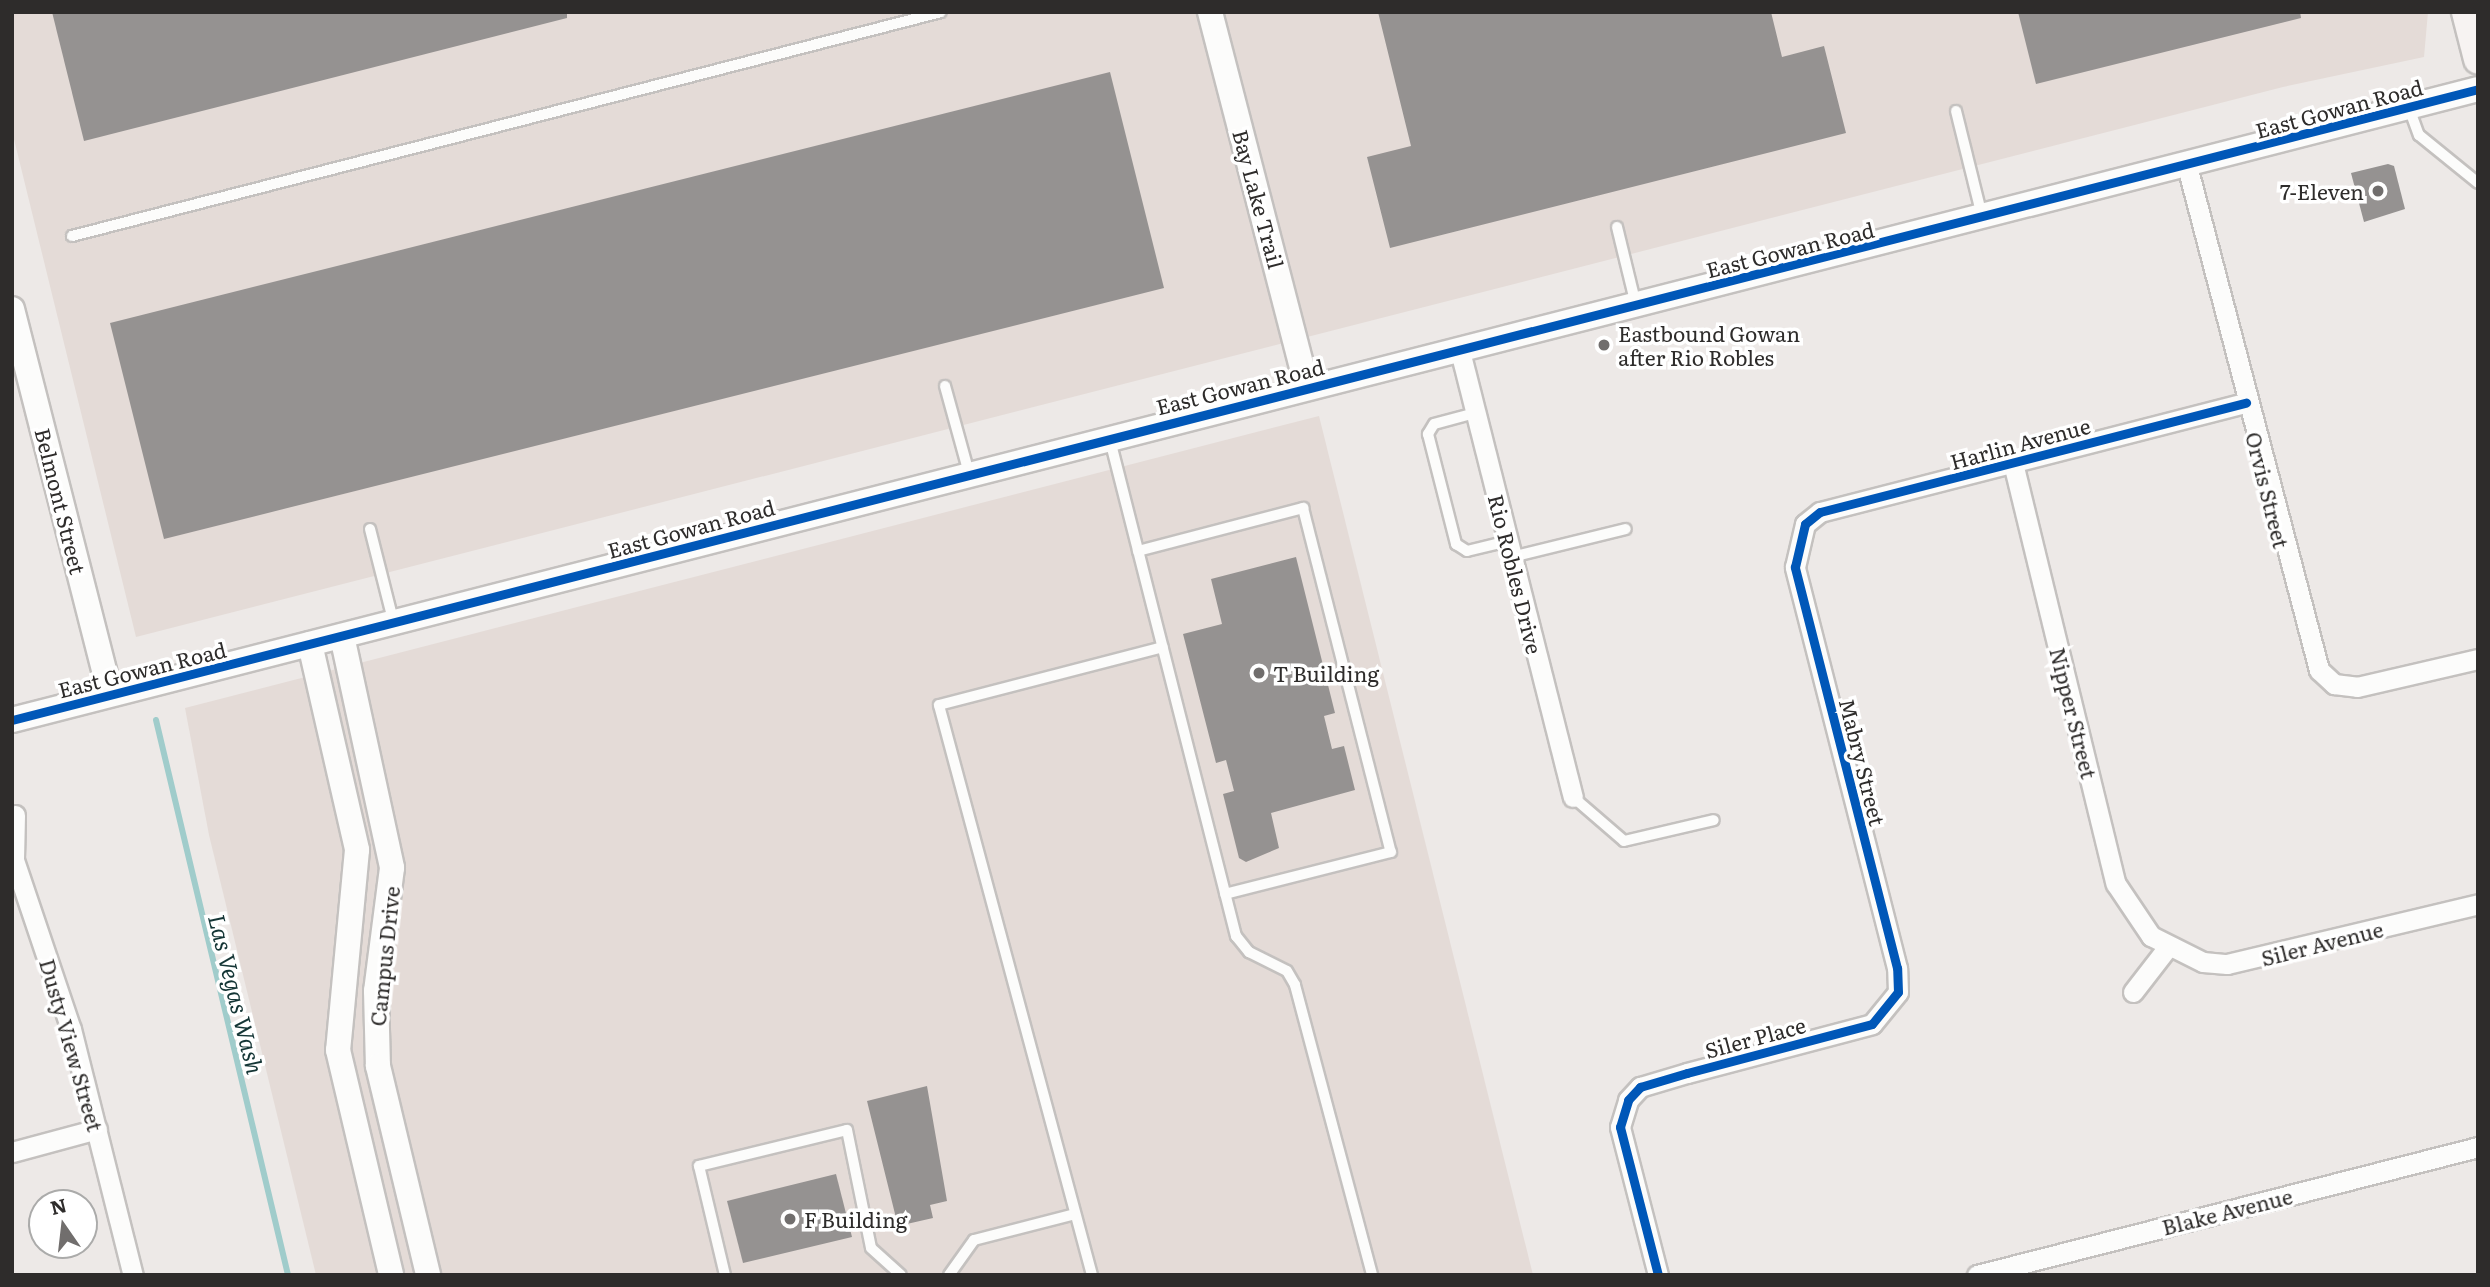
<!DOCTYPE html>
<style>
body{margin:0}
#map{position:relative;width:2490px;height:1287px;overflow:hidden;background:#ede9e7;font-family:Literata,serif}
div>[style]{position:absolute}
.built>*{inset:0;background:#e4dbd7}
.stream>*{height:6px;margin:-3px;padding:0 3px;transform-origin:3px;border-radius:3px;background:#a0cccb}
.building>*{inset:0;background:#959291}
.roads{filter:drop-shadow(2px 0 #c4c1bf) drop-shadow(-2px 0 #c4c1bf) drop-shadow(0 2px #c4c1bf) drop-shadow(0 -2px #c4c1bf)}
.service>*{height:10px;margin:-5px;padding:0 5px;transform-origin:5px;border-radius:5px;background:#fcfcfb}
.minor>*{height:19px;margin:-9.5px;padding:0 9.5px;transform-origin:9.5px;border-radius:9.5px;background:#fcfcfb}
.tertiary>*{height:24px;margin:-12px;padding:0 12px;transform-origin:12px;border-radius:12px;background:#fcfcfb}
.secondary>*{height:28px;margin:-14px;padding:0 14px;transform-origin:14px;border-radius:14px;background:#f7f3f2}
.cycleway>*{height:9px;margin:-4.5px;padding:0 4.5px;transform-origin:4.5px;border-radius:4.5px;background:#0057b8}
.dots>*{width:19px;height:19px;translate:-50% -50%;box-sizing:border-box;border:4px solid #fff;border-radius:50%}
span{translate:-50% -50%;white-space:nowrap;text-align:center;line-height:1.15;-webkit-text-stroke:7px #fff;paint-order:stroke}
.street-label{font-size:21px;color:#2e2c2b}
.poi-label{font-size:21px;color:#2e2c2b}
.right{translate:-100% -50%;text-align:right}
.left{translate:0 -50%;text-align:left}
.water-label{font-size:23px;color:#143535;font-style:italic}
.frame{position:absolute;inset:0;border:14px solid #2e2c2b;pointer-events:none}
.north{position:absolute;left:28px;top:1189px;width:70px;height:70px;box-sizing:border-box;background:#fff;border:2px solid #ababaa;border-radius:50%;rotate:346deg;font-size:19px;font-weight:700;line-height:28px;text-align:center;color:#2e2c2b}
.north::after{content:'';display:block;margin:auto;width:24px;height:32px;background:#716e6d;clip-path:polygon(50% 0,100% 100%,50% 72%,0 100%)}
</style>
<div id="map">
<div class="built">
<div style="clip-path:polygon(12px 12px,2428px 12px,2424px 57px,2283px 87px,136px 637px,12px 131px)"></div>
<div style="clip-path:polygon(1319px 416px,1533px 1275px,316px 1275px,209px 835px,185px 708px)"></div>
</div>
<div class="stream">
<div style="left:156px;top:720px;width:570px;rotate:76.62deg"></div>
</div>
<div class="building">
<div style="clip-path:polygon(52px 12px,567px 12px,567px 18px,84px 141px)"></div>
<div style="clip-path:polygon(1378px 12px,1771px 12px,1782px 57px,1824px 46px,1846px 133px,1390px 248px,1367px 157px,1411px 146px)"></div>
<div style="clip-path:polygon(2018px 12px,2300px 12px,2301px 18px,2036px 84px)"></div>
<div style="clip-path:polygon(1110px 72px,1164px 288px,164px 539px,110px 323px)"></div>
<div style="clip-path:polygon(2388px 164px,2394px 166px,2405px 209px,2364px 222px,2351px 173px)"></div>
<div style="clip-path:polygon(1296px 557px,1335px 713px,1324px 716px,1332px 749px,1344px 746px,1355px 790px,1271px 813px,1279px 848px,1246px 862px,1239px 858px,1223px 794px,1234px 791px,1226px 760px,1216px 763px,1183px 634px,1222px 624px,1211px 579px)"></div>
<div style="clip-path:polygon(927px 1086px,947px 1201px,930px 1205px,933px 1218px,898px 1226px,867px 1101px)"></div>
<div style="clip-path:polygon(836px 1174px,852px 1237px,743px 1263px,727px 1201px)"></div>
</div>
<div class="roads">
<div class="service">
<div style="left:2409px;top:108px;width:29px;rotate:70deg"></div>
<div style="left:2419px;top:135px;width:76px;rotate:39.1deg"></div>
<div style="left:1956px;top:111px;width:108px;rotate:76.1deg"></div>
<div style="left:1617px;top:227px;width:80px;rotate:76.3deg"></div>
<div style="left:72px;top:236px;width:897px;rotate:-14.45deg"></div>
<div style="left:945px;top:386px;width:90px;rotate:74.6deg"></div>
<div style="left:1475px;top:413px;width:42px;rotate:165deg"></div>
<div style="left:1434px;top:424px;width:12px;rotate:121deg"></div>
<div style="left:1428px;top:434px;width:114px;rotate:75.7deg"></div>
<div style="left:1456px;top:544px;width:13px;rotate:32deg"></div>
<div style="left:1467px;top:551px;width:42px;rotate:-13.7deg"></div>
<div style="left:1110px;top:440px;width:512px;rotate:75.75deg"></div>
<div style="left:1236px;top:936px;width:21px;rotate:51deg"></div>
<div style="left:1249px;top:952px;width:42px;rotate:26.6deg"></div>
<div style="left:1287px;top:971px;width:16px;rotate:60deg"></div>
<div style="left:1295px;top:985px;width:300px;rotate:75.1deg"></div>
<div style="left:370px;top:529px;width:94px;rotate:75.8deg"></div>
<div style="left:1138px;top:551px;width:171px;rotate:-14.6deg"></div>
<div style="left:1303px;top:508px;width:355px;rotate:75.7deg"></div>
<div style="left:1391px;top:852px;width:171px;rotate:165.8deg"></div>
<div style="left:1512px;top:557px;width:117px;rotate:-13.8deg"></div>
<div style="left:1573px;top:797px;width:67px;rotate:40.8deg"></div>
<div style="left:1624px;top:841px;width:92px;rotate:-13.1deg"></div>
<div style="left:725px;top:1275px;width:112px;rotate:-103.4deg"></div>
<div style="left:699px;top:1166px;width:152px;rotate:-13.7deg"></div>
<div style="left:847px;top:1130px;width:120px;rotate:78.5deg"></div>
<div style="left:871px;top:1248px;width:40px;rotate:42deg"></div>
<div style="left:949px;top:1275px;width:43px;rotate:-54.5deg"></div>
<div style="left:974px;top:1240px;width:104px;rotate:-14.4deg"></div>
<div style="left:1092px;top:1275px;width:590px;rotate:-105.03deg"></div>
<div style="left:939px;top:705px;width:231px;rotate:-14.5deg"></div>
</div>
<div class="minor">
<div style="left:2187px;top:166px;width:521px;rotate:75.32deg"></div>
<div style="left:2319px;top:670px;width:21px;rotate:43deg"></div>
<div style="left:2334px;top:684px;width:23px;rotate:7deg"></div>
<div style="left:2357px;top:687px;width:124px;rotate:-13deg"></div>
<div style="left:1460px;top:351px;width:460px;rotate:75.8deg"></div>
<div style="left:2013px;top:463px;width:433px;rotate:76.3deg"></div>
<div style="left:2116px;top:884px;width:63px;rotate:56.1deg"></div>
<div style="left:2151px;top:936px;width:58px;rotate:26.6deg"></div>
<div style="left:2203px;top:962px;width:24px;rotate:5deg"></div>
<div style="left:2227px;top:964px;width:258px;rotate:-13.4deg"></div>
<div style="left:15px;top:815px;width:45px;rotate:91.3deg"></div>
<div style="left:14px;top:860px;width:178px;rotate:71.4deg"></div>
<div style="left:71px;top:1029px;width:254px;rotate:75.9deg"></div>
<div style="left:2133px;top:992px;width:56px;rotate:-52.3deg"></div>
<div style="left:12px;top:1152px;width:88px;rotate:-15.1deg"></div>
<div style="left:1658px;top:1275px;width:153px;rotate:-104.4deg"></div>
<div style="left:1620px;top:1127px;width:28px;rotate:-73deg"></div>
<div style="left:1628px;top:1100px;width:18px;rotate:-47deg"></div>
<div style="left:1640px;top:1087px;width:49px;rotate:-16.6deg"></div>
<div style="left:1687px;top:1073px;width:191px;rotate:-14.8deg"></div>
<div style="left:1872px;top:1024px;width:41px;rotate:-50.9deg"></div>
<div style="left:1898px;top:992px;width:24px;rotate:-92deg"></div>
<div style="left:1897px;top:968px;width:414px;rotate:-104.3deg"></div>
<div style="left:1795px;top:567px;width:44px;rotate:-76.9deg"></div>
<div style="left:1805px;top:524px;width:19px;rotate:-39deg"></div>
<div style="left:1820px;top:512px;width:440px;rotate:-14.4deg"></div>
<div style="left:1977px;top:1275px;width:517px;rotate:-14.33deg"></div>
</div>
<div class="tertiary">
<div style="left:1210px;top:12px;width:386px;rotate:75.5deg"></div>
<div style="left:12px;top:309px;width:397px;rotate:75.7deg"></div>
<div style="left:342px;top:636px;width:237px;rotate:77.8deg"></div>
<div style="left:392px;top:868px;width:124px;rotate:97.4deg"></div>
<div style="left:376px;top:991px;width:75px;rotate:88.5deg"></div>
<div style="left:378px;top:1066px;width:215px;rotate:76.5deg"></div>
<div style="left:310px;top:644px;width:211px;rotate:77.1deg"></div>
<div style="left:357px;top:850px;width:201px;rotate:95.4deg"></div>
<div style="left:338px;top:1050px;width:231px;rotate:76.7deg"></div>
<div style="left:12px;top:720px;width:2545px;rotate:-14.35deg"></div>
</div>
<div class="secondary">
<div style="left:2466px;top:12px;width:49px;rotate:75.7deg"></div>
</div>
</div>
<div class="cycleway">
<div style="left:12px;top:720px;width:2545px;rotate:-14.35deg"></div>
<div style="left:1658px;top:1275px;width:153px;rotate:-104.4deg"></div>
<div style="left:1620px;top:1127px;width:28px;rotate:-73deg"></div>
<div style="left:1628px;top:1100px;width:18px;rotate:-47deg"></div>
<div style="left:1640px;top:1087px;width:49px;rotate:-16.6deg"></div>
<div style="left:1687px;top:1073px;width:191px;rotate:-14.8deg"></div>
<div style="left:1872px;top:1024px;width:41px;rotate:-50.9deg"></div>
<div style="left:1898px;top:992px;width:24px;rotate:-92deg"></div>
<div style="left:1897px;top:968px;width:414px;rotate:-104.3deg"></div>
<div style="left:1795px;top:567px;width:44px;rotate:-76.9deg"></div>
<div style="left:1805px;top:524px;width:19px;rotate:-39deg"></div>
<div style="left:1820px;top:512px;width:440px;rotate:-14.4deg"></div>
</div>
<div class="dots">
<div style="left:2378px;top:191px;background:#716e6d"></div>
<div style="left:1604px;top:345px;background:#716e6d"></div>
<div style="left:1259px;top:673px;background:#716e6d"></div>
<div style="left:790px;top:1219px;background:#716e6d"></div>
</div>
<div class="street-label">
<span style="left:2339px;top:108px;rotate:-15deg">East Gowan Road</span>
<span style="left:1259px;top:199px;rotate:75deg">Bay Lake Trail</span>
<span style="left:1790px;top:249px;rotate:-14deg">East Gowan Road</span>
<span style="left:1240px;top:386px;rotate:-14deg">East Gowan Road</span>
<span style="left:2020px;top:443px;rotate:-15deg">Harlin Avenue</span>
<span style="left:2268px;top:490px;rotate:76deg">Orvis Street</span>
<span style="left:61px;top:501px;rotate:76deg">Belmont Street</span>
<span style="left:691px;top:528px;rotate:-15deg">East Gowan Road</span>
<span style="left:1516px;top:574px;rotate:76deg">Rio Robles Drive</span>
<span style="left:142px;top:669px;rotate:-14deg">East Gowan Road</span>
<span style="left:2074px;top:713px;rotate:76deg">Nipper Street</span>
<span style="left:1863px;top:762px;rotate:76deg">Mabry Street</span>
<span style="left:2322px;top:943px;rotate:-14deg">Siler Avenue</span>
<span style="left:384px;top:956px;rotate:-84deg">Campus Drive</span>
<span style="left:1755px;top:1037px;rotate:-15deg">Siler Place</span>
<span style="left:72px;top:1045px;rotate:74deg">Dusty View Street</span>
<span style="left:2227px;top:1211px;rotate:-14deg">Blake Avenue</span>
</div>
<div class="poi-label">
<span class="right" style="left:2364px;top:191px">7-Eleven</span>
<span class="left" style="left:1618px;top:345px">Eastbound Gowan<br>after Rio Robles</span>
<span class="left" style="left:1273px;top:673px">T Building</span>
<span class="left" style="left:804px;top:1219px">F Building</span>
</div>
<div class="water-label">
<span style="left:237px;top:994px;rotate:76deg">Las Vegas Wash</span>
</div>
<div class="frame"></div>
<div class="north">N</div>
</div>
